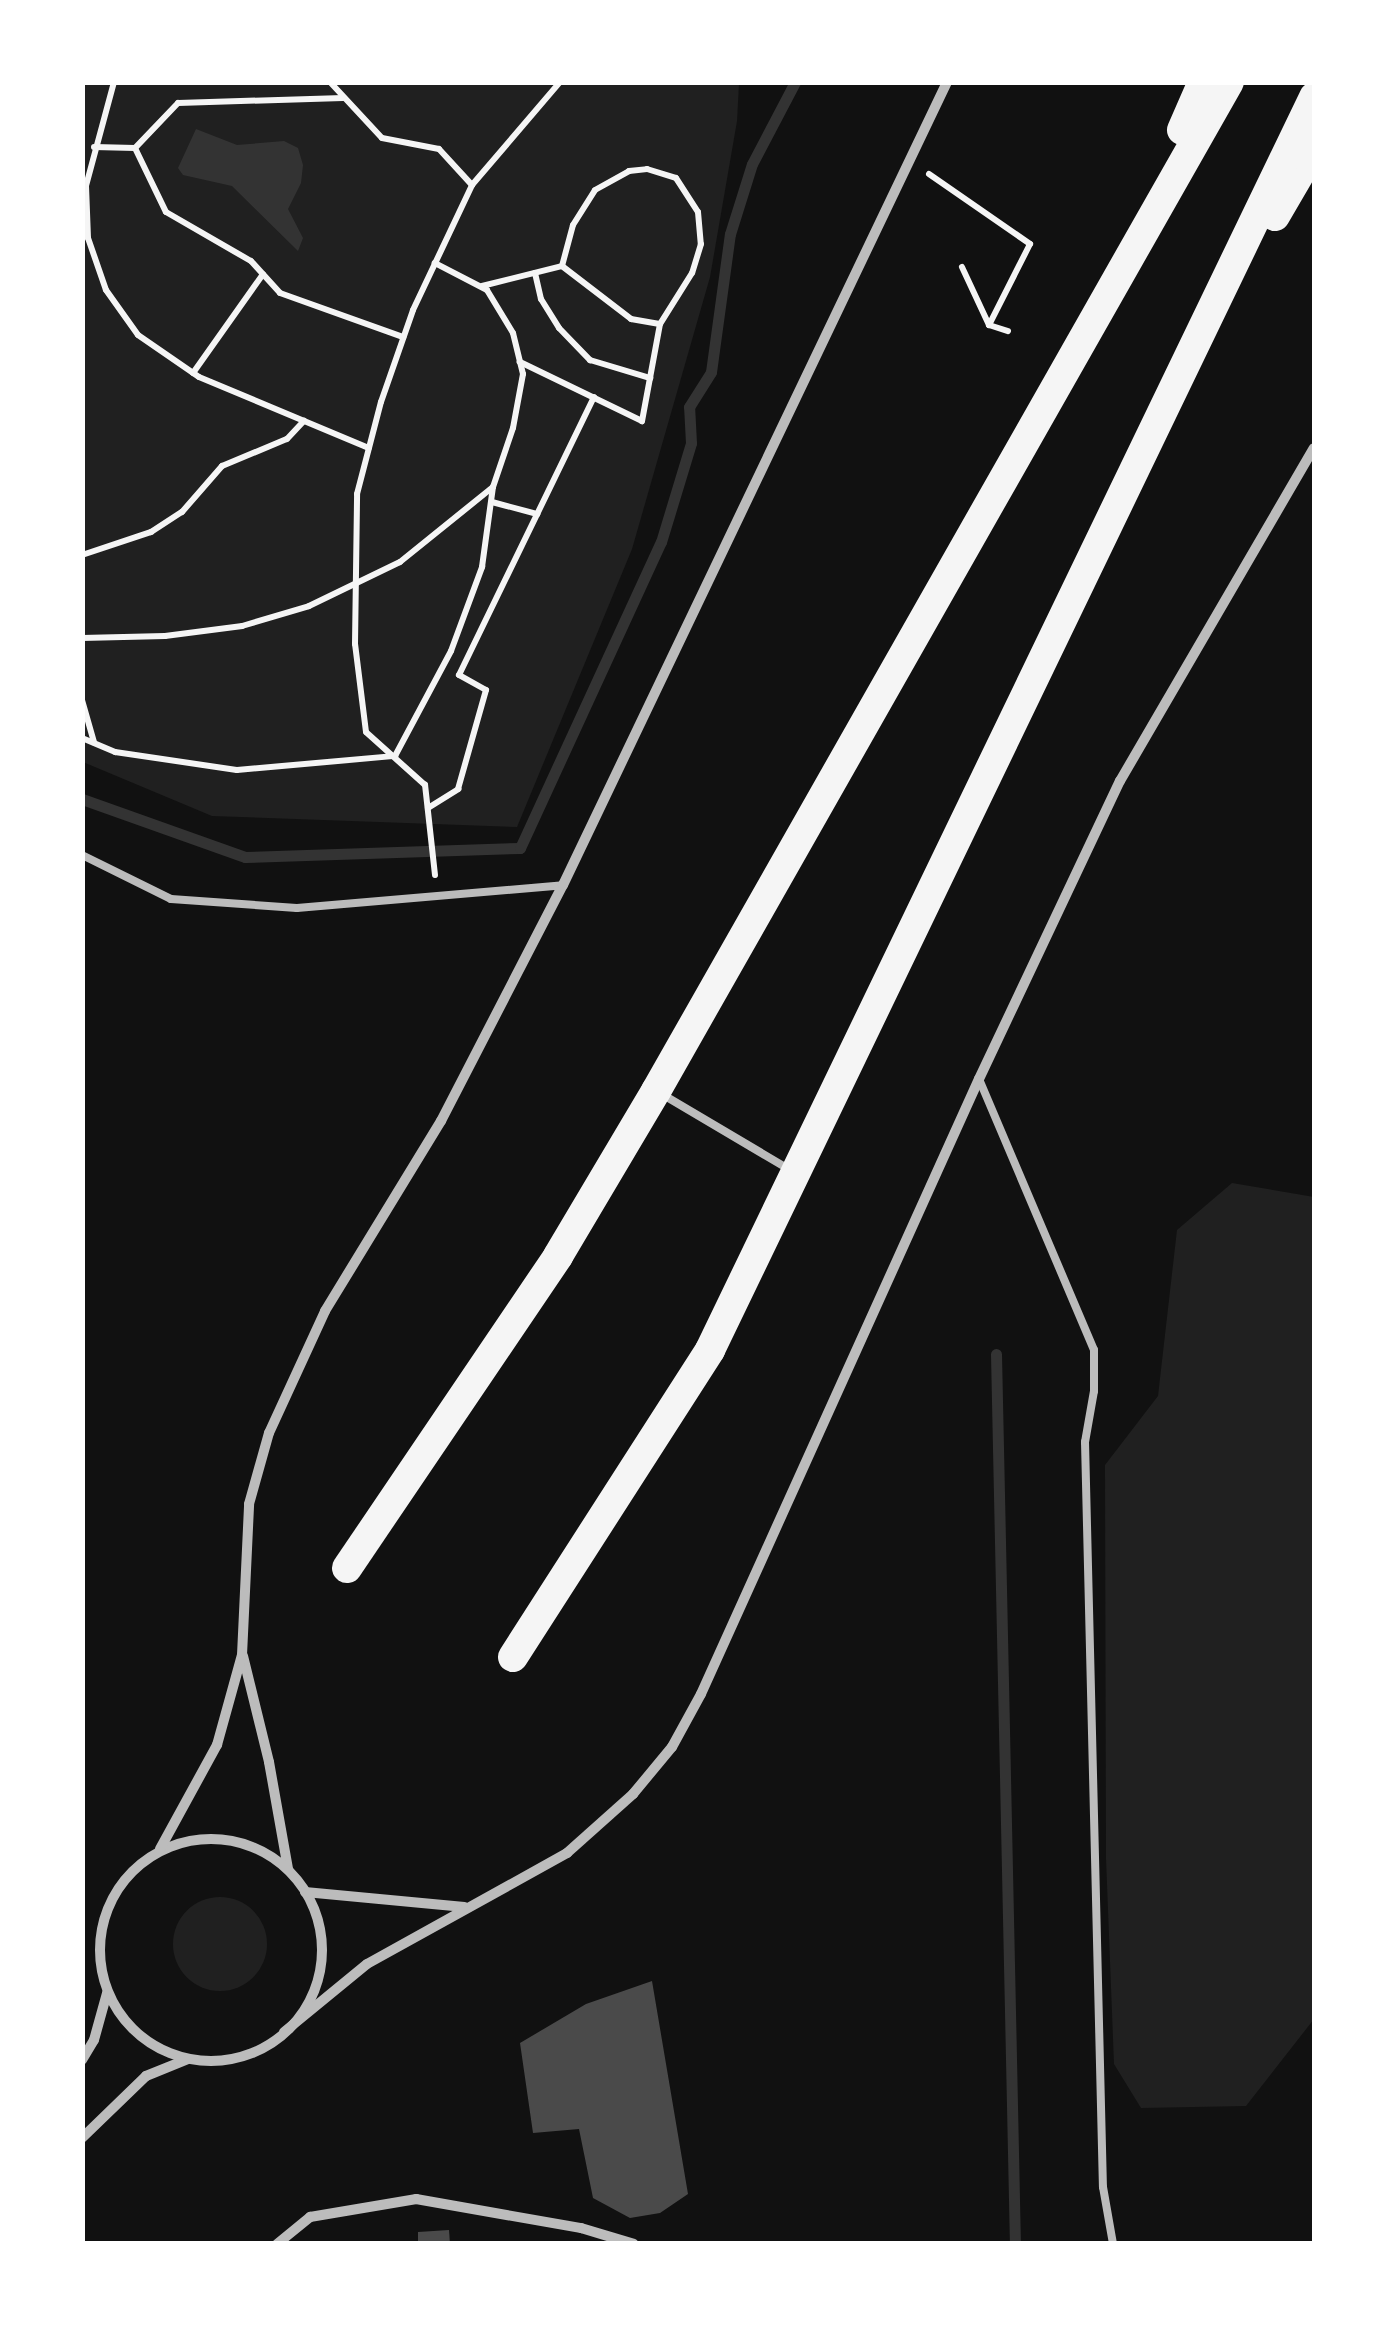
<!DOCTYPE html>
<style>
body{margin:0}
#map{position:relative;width:1397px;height:2326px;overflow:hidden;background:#111;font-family:"Roboto Condensed",sans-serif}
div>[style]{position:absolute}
.green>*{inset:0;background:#202020}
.round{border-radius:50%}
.water>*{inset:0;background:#333}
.stream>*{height:11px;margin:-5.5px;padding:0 5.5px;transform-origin:5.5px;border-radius:5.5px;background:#333}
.building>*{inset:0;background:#4a4a4a}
.path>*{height:6px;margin:-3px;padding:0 3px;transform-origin:3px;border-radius:3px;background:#f5f5f5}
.service>*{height:8px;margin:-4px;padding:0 4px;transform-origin:4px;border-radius:4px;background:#bcbcbc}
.minor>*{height:10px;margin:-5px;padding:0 5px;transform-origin:5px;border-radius:5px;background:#bcbcbc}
.minor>.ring{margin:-5px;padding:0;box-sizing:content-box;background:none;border:10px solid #bcbcbc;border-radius:50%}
.motorway>*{height:30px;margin:-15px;padding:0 15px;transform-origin:15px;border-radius:15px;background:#f5f5f5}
span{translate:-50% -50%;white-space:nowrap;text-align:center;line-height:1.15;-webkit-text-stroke:8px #fff;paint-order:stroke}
.frame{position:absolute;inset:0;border:85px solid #fff;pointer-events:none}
</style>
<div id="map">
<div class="green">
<div style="clip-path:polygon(82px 83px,739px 83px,737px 121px,710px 277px,632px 549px,517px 827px,212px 816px,83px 762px)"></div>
<div style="clip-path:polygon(1232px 1183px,1314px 1197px,1314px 2019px,1246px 2106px,1141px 2108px,1114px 2064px,1106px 1858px,1105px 1465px,1158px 1396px,1177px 1230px)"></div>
<div class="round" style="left:173px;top:1897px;width:94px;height:94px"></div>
</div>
<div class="water">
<div style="clip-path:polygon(196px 129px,237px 145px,284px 141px,298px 148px,303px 165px,301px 183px,288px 209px,303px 238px,298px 251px,232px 186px,183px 175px,178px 168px)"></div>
</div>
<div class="stream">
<div style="left:82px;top:799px;width:173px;rotate:19.6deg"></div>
<div style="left:245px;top:857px;width:275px;rotate:-1.9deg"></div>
<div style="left:520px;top:848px;width:337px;rotate:-65.3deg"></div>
<div style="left:661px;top:542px;width:103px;rotate:-73.1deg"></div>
<div style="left:691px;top:443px;width:36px;rotate:-93deg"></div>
<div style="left:689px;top:407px;width:41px;rotate:-57.8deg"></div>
<div style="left:711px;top:372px;width:139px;rotate:-82.2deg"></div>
<div style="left:730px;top:234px;width:73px;rotate:-72.6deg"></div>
<div style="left:752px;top:164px;width:93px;rotate:-62.3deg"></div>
<div style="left:996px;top:1354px;width:890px;rotate:88.78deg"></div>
</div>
<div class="building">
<div style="clip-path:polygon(652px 1981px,688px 2194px,660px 2213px,630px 2218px,593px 2198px,579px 2129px,533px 2133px,520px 2043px,586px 2004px)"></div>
<div style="clip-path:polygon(449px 2230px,450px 2244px,418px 2244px,418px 2232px)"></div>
</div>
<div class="path">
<div style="left:114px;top:82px;width:108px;rotate:105.1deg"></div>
<div style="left:86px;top:186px;width:52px;rotate:87.8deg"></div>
<div style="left:88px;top:238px;width:55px;rotate:70.9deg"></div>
<div style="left:106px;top:290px;width:55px;rotate:54.6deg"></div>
<div style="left:138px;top:335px;width:74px;rotate:34.5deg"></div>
<div style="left:199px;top:377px;width:184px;rotate:22.7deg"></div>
<div style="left:330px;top:82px;width:76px;rotate:47.1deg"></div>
<div style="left:382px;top:138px;width:58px;rotate:10.9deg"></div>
<div style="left:439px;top:149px;width:49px;rotate:47.5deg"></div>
<div style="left:472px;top:185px;width:135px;rotate:-49.5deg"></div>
<div style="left:343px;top:98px;width:165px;rotate:178.3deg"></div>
<div style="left:178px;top:103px;width:62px;rotate:133.7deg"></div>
<div style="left:135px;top:148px;width:71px;rotate:64.2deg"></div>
<div style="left:166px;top:212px;width:98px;rotate:30deg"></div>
<div style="left:251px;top:261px;width:43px;rotate:47.8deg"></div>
<div style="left:280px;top:293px;width:131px;rotate:19.7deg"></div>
<div style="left:94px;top:147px;width:41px;rotate:1.4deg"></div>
<div style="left:929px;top:174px;width:123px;rotate:34.7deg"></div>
<div style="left:1030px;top:244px;width:91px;rotate:116.8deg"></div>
<div style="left:989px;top:325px;width:64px;rotate:-115deg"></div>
<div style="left:562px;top:266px;width:87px;rotate:37.5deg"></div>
<div style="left:631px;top:319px;width:29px;rotate:10deg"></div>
<div style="left:535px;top:273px;width:27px;rotate:77deg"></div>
<div style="left:541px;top:299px;width:34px;rotate:58deg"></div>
<div style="left:559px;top:328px;width:45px;rotate:45.9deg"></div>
<div style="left:590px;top:360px;width:63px;rotate:16.7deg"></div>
<div style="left:482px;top:286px;width:82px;rotate:-14deg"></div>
<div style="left:562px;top:266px;width:42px;rotate:-75deg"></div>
<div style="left:573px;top:225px;width:41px;rotate:-57.8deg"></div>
<div style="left:595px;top:190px;width:39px;rotate:-29deg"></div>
<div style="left:629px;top:171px;width:18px;rotate:-6deg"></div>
<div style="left:647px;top:169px;width:30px;rotate:17deg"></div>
<div style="left:676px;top:178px;width:40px;rotate:57.1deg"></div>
<div style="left:698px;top:212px;width:32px;rotate:85deg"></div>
<div style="left:701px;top:244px;width:30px;rotate:107deg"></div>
<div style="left:692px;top:273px;width:60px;rotate:122.1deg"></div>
<div style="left:660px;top:324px;width:99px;rotate:100.5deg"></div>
<div style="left:642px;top:421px;width:136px;rotate:-154.2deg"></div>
<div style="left:989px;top:325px;width:20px;rotate:18deg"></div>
<div style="left:193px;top:373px;width:121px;rotate:-54.7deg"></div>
<div style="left:492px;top:502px;width:47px;rotate:14.9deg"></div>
<div style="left:82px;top:555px;width:73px;rotate:-18.4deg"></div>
<div style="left:151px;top:532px;width:37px;rotate:-33deg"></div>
<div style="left:182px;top:512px;width:61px;rotate:-49deg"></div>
<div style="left:222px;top:466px;width:70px;rotate:-22.6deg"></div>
<div style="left:287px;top:439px;width:25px;rotate:-47deg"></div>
<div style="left:82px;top:638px;width:83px;rotate:-1.4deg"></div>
<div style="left:165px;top:636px;width:78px;rotate:-7.4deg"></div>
<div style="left:242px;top:626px;width:70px;rotate:-16.6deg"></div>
<div style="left:309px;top:606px;width:101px;rotate:-25.8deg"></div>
<div style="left:400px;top:562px;width:119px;rotate:-38.9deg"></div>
<div style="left:493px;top:487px;width:62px;rotate:-71.3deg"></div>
<div style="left:513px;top:428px;width:55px;rotate:-79.5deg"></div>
<div style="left:523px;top:374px;width:42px;rotate:-103.7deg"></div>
<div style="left:513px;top:333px;width:50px;rotate:-121.2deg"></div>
<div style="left:487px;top:290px;width:59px;rotate:-152.6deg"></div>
<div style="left:82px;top:700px;width:44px;rotate:74.1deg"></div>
<div style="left:82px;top:738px;width:36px;rotate:23deg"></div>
<div style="left:115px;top:752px;width:123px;rotate:8.4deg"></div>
<div style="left:237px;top:770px;width:159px;rotate:-5.1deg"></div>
<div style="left:395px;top:756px;width:119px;rotate:-61.9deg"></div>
<div style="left:451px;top:651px;width:90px;rotate:-69.7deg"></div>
<div style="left:482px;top:567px;width:81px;rotate:-82.2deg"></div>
<div style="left:428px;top:808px;width:36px;rotate:-32deg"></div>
<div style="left:458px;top:789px;width:103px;rotate:-74.2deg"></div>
<div style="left:486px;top:690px;width:31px;rotate:-151deg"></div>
<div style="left:459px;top:675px;width:309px;rotate:-64.1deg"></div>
<div style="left:435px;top:875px;width:91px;rotate:-96.3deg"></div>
<div style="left:425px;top:785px;width:79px;rotate:-138.1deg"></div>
<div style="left:366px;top:732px;width:89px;rotate:-97.1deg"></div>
<div style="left:355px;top:644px;width:150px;rotate:-89.2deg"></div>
<div style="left:357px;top:494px;width:95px;rotate:-75.4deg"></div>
<div style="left:381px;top:402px;width:97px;rotate:-70.8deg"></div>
<div style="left:413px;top:310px;width:138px;rotate:-64.7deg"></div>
</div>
<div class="service">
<div style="left:82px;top:855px;width:99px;rotate:26.3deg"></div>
<div style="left:171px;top:899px;width:126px;rotate:4.1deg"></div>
<div style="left:297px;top:908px;width:267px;rotate:-4.9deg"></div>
<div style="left:979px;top:1079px;width:294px;rotate:67deg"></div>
<div style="left:1094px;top:1350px;width:41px;rotate:90deg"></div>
<div style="left:1094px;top:1391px;width:52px;rotate:100deg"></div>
<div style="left:1085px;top:1442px;width:745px;rotate:88.62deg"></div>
<div style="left:1103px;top:2187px;width:58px;rotate:80deg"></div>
<div style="left:660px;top:1093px;width:151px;rotate:30.6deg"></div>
</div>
<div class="minor">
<div style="left:243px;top:1656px;width:109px;rotate:76.2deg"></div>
<div style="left:269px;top:1762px;width:109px;rotate:79.9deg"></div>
<div class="ring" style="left:100px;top:1839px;width:212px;height:212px"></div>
<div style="left:160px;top:1849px;width:119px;rotate:-61.3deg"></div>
<div style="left:217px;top:1745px;width:93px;rotate:-74.5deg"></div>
<div style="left:242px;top:1655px;width:151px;rotate:-87.3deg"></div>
<div style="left:249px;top:1504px;width:74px;rotate:-74.3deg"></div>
<div style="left:269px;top:1433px;width:134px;rotate:-65.3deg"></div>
<div style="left:325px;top:1311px;width:223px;rotate:-58.6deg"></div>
<div style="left:441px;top:1121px;width:266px;rotate:-62.7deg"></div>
<div style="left:563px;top:885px;width:890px;rotate:-64.44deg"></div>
<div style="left:305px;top:1892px;width:160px;rotate:5.4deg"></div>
<div style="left:284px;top:2032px;width:107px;rotate:-39.3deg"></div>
<div style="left:367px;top:1964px;width:229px;rotate:-29deg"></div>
<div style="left:567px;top:1853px;width:89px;rotate:-41.8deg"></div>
<div style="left:633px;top:1794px;width:61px;rotate:-50.3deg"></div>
<div style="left:672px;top:1747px;width:60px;rotate:-61.3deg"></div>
<div style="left:701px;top:1694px;width:675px;rotate:-65.68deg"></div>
<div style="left:979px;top:1079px;width:330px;rotate:-64.7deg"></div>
<div style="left:1120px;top:781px;width:385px;rotate:-59.8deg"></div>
<div style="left:82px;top:2060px;width:23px;rotate:-59deg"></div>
<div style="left:94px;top:2040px;width:49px;rotate:-74.5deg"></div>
<div style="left:82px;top:2138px;width:89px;rotate:-44.1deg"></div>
<div style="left:146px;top:2076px;width:45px;rotate:-22deg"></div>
<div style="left:277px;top:2244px;width:43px;rotate:-39.3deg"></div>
<div style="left:310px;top:2217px;width:108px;rotate:-9.6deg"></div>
<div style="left:416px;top:2199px;width:168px;rotate:10deg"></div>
<div style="left:581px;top:2228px;width:55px;rotate:16.8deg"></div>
</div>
<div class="motorway">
<div style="left:1182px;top:130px;width:52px;rotate:-66.4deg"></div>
<div style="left:1275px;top:216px;width:78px;rotate:-59.8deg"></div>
<div style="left:347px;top:1568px;width:377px;rotate:-55.9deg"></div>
<div style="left:558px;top:1256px;width:192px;rotate:-59.3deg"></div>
<div style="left:656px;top:1091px;width:1160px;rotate:-60.41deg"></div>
<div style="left:513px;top:1657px;width:365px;rotate:-57.3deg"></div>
<div style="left:710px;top:1350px;width:1391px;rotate:-64.26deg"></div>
</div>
<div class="frame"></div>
</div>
